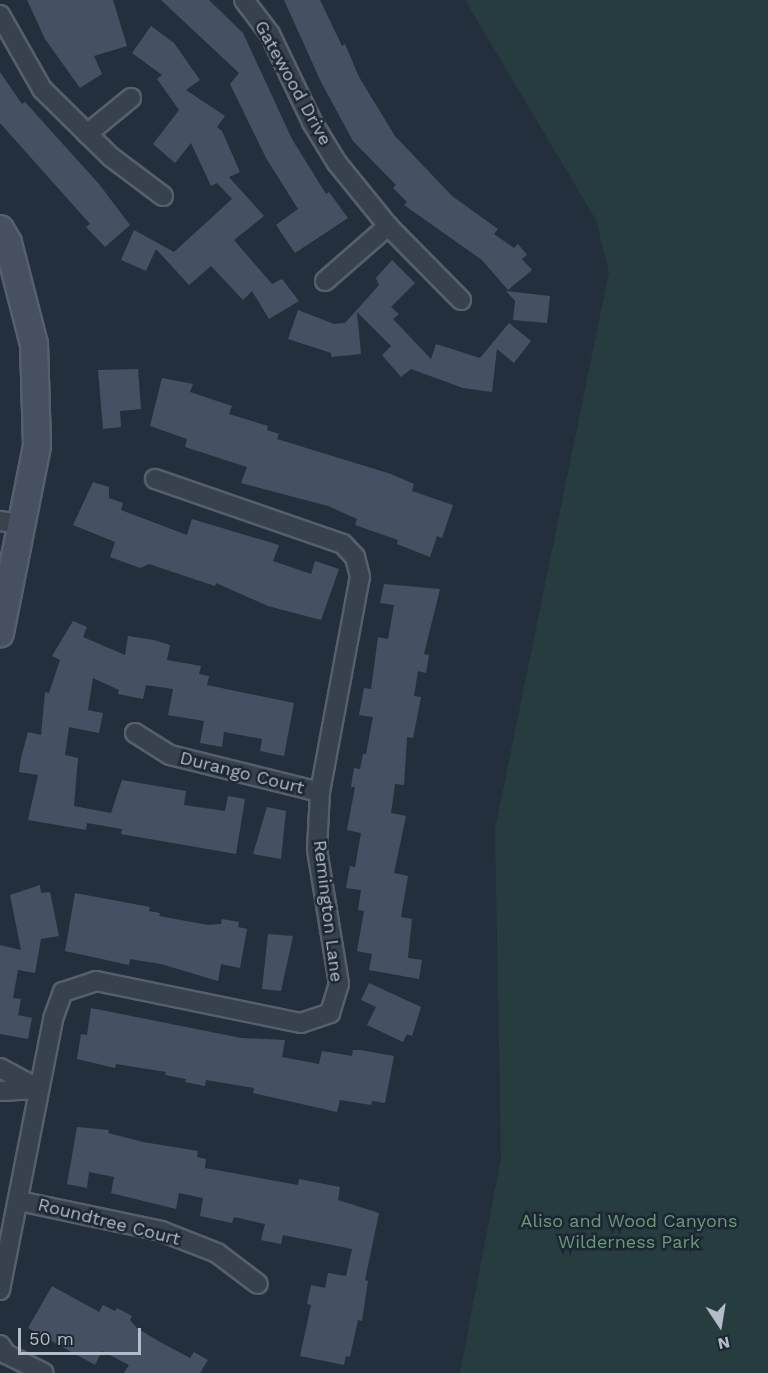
<!DOCTYPE html>
<style>
body{margin:0}
#map{position:relative;width:768px;height:1373px;overflow:hidden;background:#242f3e;font-family:"Work Sans",sans-serif}
div>[style]{position:absolute}
.green>*{inset:0;background:#263c3f}
.building>*{inset:0;background:#455162}
.roads{filter:drop-shadow(2px 0 #565f6c) drop-shadow(-2px 0 #565f6c) drop-shadow(0 2px #565f6c) drop-shadow(0 -2px #565f6c)}
.street>*{height:18px;margin:-9px;padding:0 9px;transform-origin:9px;border-radius:9px;background:#38414e}
.secondary>*{height:26px;margin:-13px;padding:0 13px;transform-origin:13px;border-radius:13px;background:#465061}
span{translate:-50% -50%;white-space:nowrap;text-align:center;line-height:1.15;-webkit-text-stroke:5px #1d2633;paint-order:stroke}
.street-label{font-size:18px;color:#b4bcc9}
.park-label{font-size:18px;color:#6b9a76}
.north{position:absolute;left:690px;top:1295px;width:60px;height:60px;-webkit-text-stroke:4px #1d2633;paint-order:stroke;rotate:168deg;font-size:16px;font-weight:700;line-height:24px;text-align:center;color:#b4bcc9}
.north::after{content:'';display:block;margin:auto;width:21px;height:27px;background:#b4bcc9;clip-path:polygon(50% 0,100% 100%,50% 72%,0 100%)}
.scale{position:absolute;left:18px;top:1328px;width:123px;height:27px;box-sizing:border-box;border:3px solid #b4bcc9;border-top:0;padding-left:8px;font-size:18px;line-height:21px;white-space:nowrap;color:#b4bcc9;-webkit-text-stroke:4px #1d2633;paint-order:stroke}
</style>
<div id="map">
<div class="green">
<div style="clip-path:polygon(465px 0,768px 0,768px 1373px,460px 1373px,501px 1158px,495px 829px,609px 272px,596px 220px)"></div>
</div>
<div class="building">
<div style="clip-path:polygon(27px 0,113px 0,127px 46px,94px 56px,102px 74px,80px 88px,45px 39px)"></div>
<div style="clip-path:polygon(161px 0,209px 0,243px 33px,292px 139px,326px 194px,329px 192px,348px 218px,295px 253px,276px 225px,298px 209px,266px 158px,230px 84px,239px 73px)"></div>
<div style="clip-path:polygon(284px 0,320px 0,342px 46px,345px 44px,359px 77px,395px 136px,452px 196px,498px 229px,494px 234px,514px 248px,518px 244px,527px 255px,522px 259px,532px 270px,508px 290px,482px 260px,404px 205px,407px 202px,393px 188px,396px 185px,353px 141px,321px 82px)"></div>
<div style="clip-path:polygon(151px 26px,174px 43px,200px 80px,186px 90px,225px 116px,217px 127px,222px 131px,240px 172px,229px 177px,264px 216px,234px 240px,272px 284px,282px 279px,299px 301px,269px 319px,252px 291px,243px 300px,211px 266px,189px 285px,156px 249px,146px 271px,121px 260px,134px 230px,174px 252px,232px 199px,217px 183px,211px 186px,191px 143px,175px 163px,153px 144px,179px 110px,157px 79px,162px 75px,132px 53px)"></div>
<div style="clip-path:polygon(0 72px,22px 104px,25px 102px,99px 184px,130px 225px,105px 247px,86px 227px,90px 224px,0 123px)"></div>
<div style="clip-path:polygon(392px 260px,415px 283px,391px 307px,399px 314px,393px 319px,431px 359px,436px 344px,480px 358px,509px 323px,531px 341px,514px 363px,497px 349px,492px 392px,463px 388px,411px 369px,401px 377px,382px 355px,391px 346px,357px 312px,361px 354px,331px 357px,331px 353px,288px 339px,298px 310px,334px 324px,345px 323px,379px 285px,376px 278px)"></div>
<div style="clip-path:polygon(506px 291px,550px 296px,547px 323px,513px 320px,515px 301px)"></div>
<div style="clip-path:polygon(138px 369px,141px 409px,120px 411px,121px 427px,103px 429px,98px 370px)"></div>
<div style="clip-path:polygon(162px 378px,193px 384px,190px 392px,232px 406px,229px 414px,268px 426px,267px 430px,279px 434px,277px 439px,391px 474px,414px 484px,412px 491px,453px 505px,442px 538px,437px 536px,430px 557px,397px 544px,398px 540px,355px 525px,357px 519px,328px 506px,241px 483px,247px 467px,185px 447px,187px 439px,150px 426px)"></div>
<div style="clip-path:polygon(93px 482px,109px 487px,109px 498px,123px 503px,121px 510px,163px 526px,187px 535px,192px 519px,279px 545px,273px 561px,311px 574px,315px 561px,339px 569px,321px 620px,268px 606px,216px 583px,215px 586px,149px 564px,140px 568px,110px 557px,115px 542px,73px 525px)"></div>
<div style="clip-path:polygon(384px 584px,440px 589px,424px 654px,429px 655px,426px 673px,418px 671px,414px 696px,421px 697px,413px 738px,407px 737px,404px 785px,395px 784px,391px 813px,406px 816px,394px 873px,408px 876px,401px 917px,412px 919px,408px 958px,422px 960px,419px 979px,369px 970px,372px 954px,357px 951px,364px 911px,358px 910px,361px 890px,346px 888px,350px 866px,355px 867px,361px 833px,347px 830px,355px 787px,351px 787px,354px 768px,360px 769px,363px 754px,366px 754px,373px 717px,359px 715px,364px 688px,371px 689px,378px 637px,388px 639px,394px 605px,380px 603px)"></div>
<div style="clip-path:polygon(73px 621px,87px 627px,83px 637px,125px 655px,128px 636px,154px 640px,170px 645px,167px 660px,201px 666px,199px 674px,209px 676px,207px 685px,294px 703px,284px 756px,260px 751px,262px 739px,224px 732px,222px 747px,200px 743px,204px 721px,168px 715px,173px 689px,146px 685px,143px 699px,118px 694px,119px 690px,93px 678px,88px 710px,103px 713px,99px 733px,69px 727px,65px 755px,78px 758px,74px 806px,111px 813px,122px 780px,186px 791px,184px 805px,225px 811px,228px 796px,245px 799px,236px 854px,121px 834px,122px 829px,87px 823px,86px 830px,28px 820px,38px 775px,19px 772px,21px 758px,28px 732px,41px 735px,45px 692px,49px 693px,60px 660px,52px 656px)"></div>
<div style="clip-path:polygon(267px 807px,286px 811px,281px 859px,253px 854px)"></div>
<div style="clip-path:polygon(40px 885px,41px 893px,50px 892px,59px 936px,41px 939px,35px 973px,18px 970px,13px 998px,21px 999px,18px 1015px,32px 1018px,28px 1039px,0 1034px,0 945px,21px 950px,10px 895px)"></div>
<div style="clip-path:polygon(75px 893px,150px 907px,149px 911px,160px 913px,159px 916px,208px 925px,221px 924px,222px 919px,239px 922px,238px 927px,247px 929px,240px 968px,221px 964px,218px 981px,161px 964px,130px 959px,129px 965px,65px 951px)"></div>
<div style="clip-path:polygon(268px 934px,293px 936px,281px 991px,262px 989px)"></div>
<div style="clip-path:polygon(369px 983px,421px 1007px,412px 1036px,407px 1034px,403px 1042px,367px 1025px,376px 1007px,361px 1000px)"></div>
<div style="clip-path:polygon(91px 1008px,241px 1038px,285px 1040px,282px 1057px,319px 1064px,322px 1051px,352px 1056px,353px 1050px,360px 1050px,394px 1056px,385px 1103px,372px 1101px,371px 1105px,340px 1100px,337px 1112px,253px 1093px,254px 1088px,206px 1080px,205px 1086px,185px 1082px,186px 1079px,165px 1075px,166px 1072px,116px 1064px,115px 1068px,77px 1059px,81px 1034px,87px 1035px)"></div>
<div style="clip-path:polygon(77px 1127px,109px 1130px,108px 1133px,143px 1142px,198px 1151px,197px 1157px,206px 1159px,205px 1168px,298px 1185px,299px 1179px,340px 1187px,338px 1200px,379px 1213px,365px 1280px,368px 1281px,362px 1321px,358px 1320px,350px 1357px,346px 1356px,344px 1365px,300px 1356px,311px 1305px,307px 1304px,311px 1285px,325px 1288px,328px 1273px,346px 1276px,352px 1249px,283px 1235px,281px 1244px,261px 1240px,265px 1224px,234px 1217px,232px 1223px,200px 1216px,203px 1198px,179px 1193px,176px 1209px,111px 1193px,114px 1177px,89px 1172px,87px 1188px,67px 1184px)"></div>
<div style="clip-path:polygon(52px 1286px,99px 1312px,103px 1305px,115px 1311px,117px 1308px,132px 1316px,130px 1320px,137px 1328px,160px 1342px,190px 1358px,194px 1352px,208px 1360px,200px 1373px,124px 1373px,129px 1365px,102px 1351px,95px 1365px,28px 1328px)"></div>
</div>
<div class="roads">
<div class="street">
<div style="left:244px;top:0;width:43px;rotate:52.6deg"></div>
<div style="left:270px;top:34px;width:98px;rotate:64.5deg"></div>
<div style="left:312px;top:122px;width:48px;rotate:58.6deg"></div>
<div style="left:337px;top:163px;width:81px;rotate:51deg"></div>
<div style="left:388px;top:226px;width:104px;rotate:45.4deg"></div>
<div style="left:0;top:15px;width:85px;rotate:60.4deg"></div>
<div style="left:42px;top:89px;width:97px;rotate:44.6deg"></div>
<div style="left:111px;top:157px;width:65px;rotate:36.9deg"></div>
<div style="left:87px;top:134px;width:57px;rotate:-39.3deg"></div>
<div style="left:325px;top:281px;width:84px;rotate:-41.1deg"></div>
<div style="left:0;top:521px;width:24px;rotate:9deg"></div>
<div style="left:135px;top:733px;width:41px;rotate:32.2deg"></div>
<div style="left:170px;top:755px;width:154px;rotate:13.9deg"></div>
<div style="left:0;top:1068px;width:44px;rotate:28.3deg"></div>
<div style="left:0;top:1091px;width:39px;rotate:-3deg"></div>
<div style="left:19px;top:1201px;width:145px;rotate:11.9deg"></div>
<div style="left:161px;top:1231px;width:60px;rotate:21.4deg"></div>
<div style="left:217px;top:1253px;width:51px;rotate:37.1deg"></div>
<div style="left:0;top:1290px;width:276px;rotate:-78.9deg"></div>
<div style="left:53px;top:1019px;width:29px;rotate:-70deg"></div>
<div style="left:63px;top:992px;width:35px;rotate:-18deg"></div>
<div style="left:96px;top:981px;width:209px;rotate:11.6deg"></div>
<div style="left:301px;top:1023px;width:31px;rotate:-19deg"></div>
<div style="left:330px;top:1013px;width:30px;rotate:-73deg"></div>
<div style="left:339px;top:984px;width:137px;rotate:-99.3deg"></div>
<div style="left:317px;top:849px;width:57px;rotate:-87deg"></div>
<div style="left:320px;top:792px;width:219px;rotate:-79.5deg"></div>
<div style="left:360px;top:577px;width:21px;rotate:-104deg"></div>
<div style="left:355px;top:557px;width:18px;rotate:-133deg"></div>
<div style="left:343px;top:544px;width:199px;rotate:-160.9deg"></div>
<div style="left:0;top:1345px;width:11px;rotate:56deg"></div>
<div style="left:6px;top:1354px;width:42px;rotate:26.6deg"></div>
</div>
<div class="secondary">
<div style="left:0;top:229px;width:16px;rotate:60deg"></div>
<div style="left:8px;top:243px;width:104px;rotate:75.6deg"></div>
<div style="left:34px;top:344px;width:102px;rotate:88.3deg"></div>
<div style="left:37px;top:446px;width:191px;rotate:101.2deg"></div>
</div>
</div>
<div class="street-label">
<span style="left:293px;top:83px;rotate:61deg">Gatewood Drive</span>
<span style="left:242px;top:773px;rotate:14deg">Durango Court</span>
<span style="left:328px;top:911px;rotate:83deg">Remington Lane</span>
<span style="left:109px;top:1222px;rotate:14deg">Roundtree Court</span>
</div>
<div class="park-label">
<span style="left:629px;top:1232px">Aliso and Wood Canyons<br>Wilderness Park</span>
</div>
<div class="north">N</div>
<div class="scale">50 m</div>
</div>
